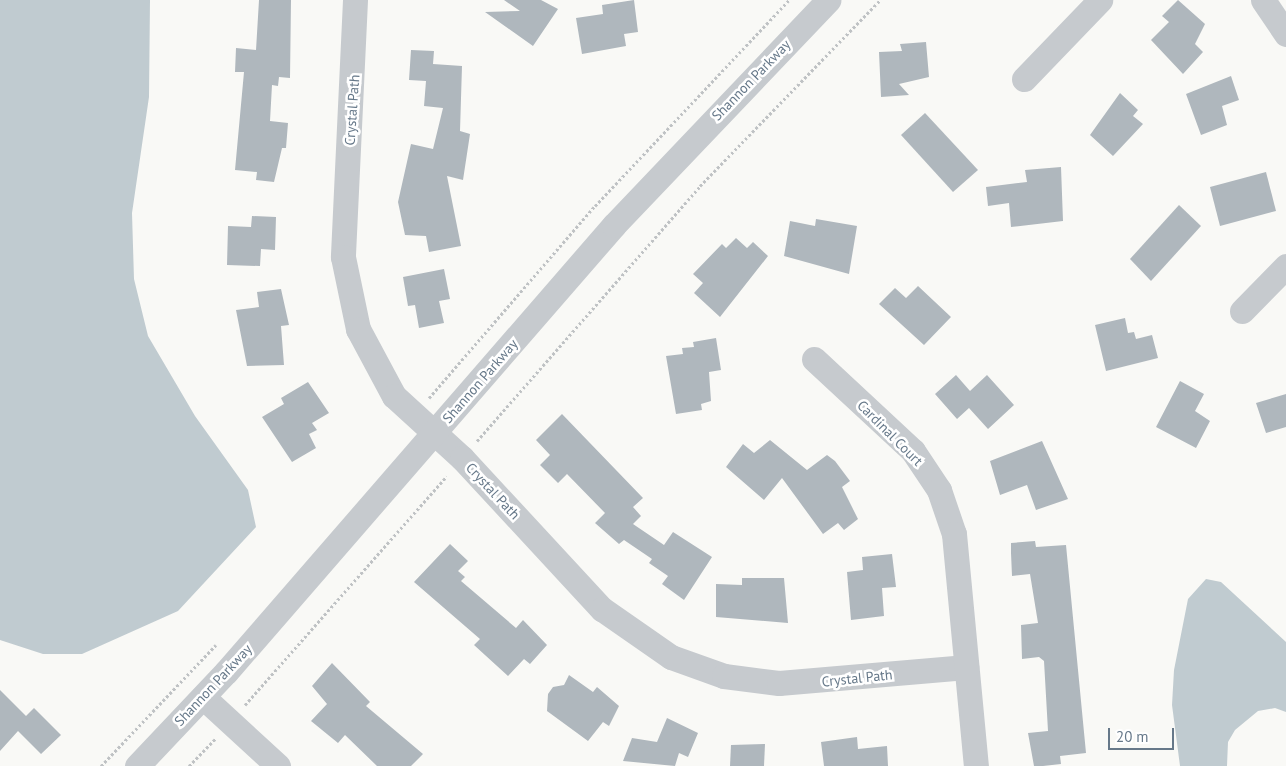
<!DOCTYPE html>
<style>
body{margin:0}
#map{position:relative;width:1286px;height:766px;overflow:hidden;background:#f9f9f6;font-family:"PT Sans",sans-serif}
div>[style]{position:absolute}
.water>*{inset:0;background:#c0cbd0}
.building>*{inset:0;background:#afb7bd}
.path>*{height:3px;margin-top:-1.5px;transform-origin:0;background:repeating-linear-gradient(90deg,#bfc2c4 0 2.5px,transparent 0 5px)}
.minor>*{height:25px;margin:-12.5px;padding:0 12.5px;transform-origin:12.5px;border-radius:12.5px;background:#c6cace}
span{translate:-50% -50%;white-space:nowrap;text-align:center;line-height:1.15;-webkit-text-stroke:5px #fff;paint-order:stroke}
.street-label{font-size:14px;color:#667889}
.scale{position:absolute;left:1108px;top:728px;width:66px;height:22px;box-sizing:border-box;border:2px solid #667889;border-top:0;padding-left:6px;font-size:15px;line-height:18px;white-space:nowrap;color:#667889;-webkit-text-stroke:4px #fff;paint-order:stroke}
</style>
<div id="map">
<div class="water">
<div style="clip-path:polygon(0 0,150px 0,149px 97px,132px 213px,134px 279px,148px 336px,195px 416px,248px 490px,256px 527px,178px 611px,82px 654px,43px 654px,0 640px)"></div>
<div style="clip-path:polygon(1206px 579px,1221px 582px,1286px 642px,1286px 712px,1275px 708px,1258px 711px,1235px 730px,1228px 742px,1227px 766px,1180px 766px,1172px 705px,1174px 670px,1188px 599px)"></div>
</div>
<div class="building">
<div style="clip-path:polygon(259px 0,291px 0,290px 78px,279px 77px,278px 86px,272px 85px,270px 121px,288px 123px,286px 148px,282px 148px,274px 182px,256px 180px,257px 172px,235px 170px,244px 72px,235px 72px,236px 48px,256px 50px)"></div>
<div style="clip-path:polygon(504px 0,541px 0,558px 9px,533px 46px,485px 12px,520px 11px)"></div>
<div style="clip-path:polygon(634px 0,638px 32px,624px 34px,626px 46px,582px 54px,576px 18px,603px 14px,602px 5px)"></div>
<div style="clip-path:polygon(1178px 0,1205px 24px,1195px 44px,1203px 52px,1183px 74px,1151px 40px,1169px 22px,1162px 16px)"></div>
<div style="clip-path:polygon(926px 42px,929px 77px,899px 84px,909px 95px,881px 97px,879px 52px,902px 51px,900px 44px)"></div>
<div style="clip-path:polygon(411px 50px,434px 51px,433px 64px,462px 66px,460px 131px,470px 134px,463px 180px,447px 176px,461px 246px,429px 252px,426px 236px,405px 235px,398px 202px,411px 144px,433px 149px,443px 108px,424px 106px,426px 81px,409px 80px)"></div>
<div style="clip-path:polygon(1231px 76px,1239px 100px,1222px 106px,1227px 125px,1201px 135px,1186px 94px)"></div>
<div style="clip-path:polygon(1120px 93px,1138px 110px,1133px 116px,1143px 124px,1113px 156px,1090px 135px)"></div>
<div style="clip-path:polygon(925px 113px,978px 170px,953px 192px,901px 135px)"></div>
<div style="clip-path:polygon(1061px 167px,1063px 221px,1011px 227px,1009px 203px,988px 206px,986px 187px,1027px 182px,1025px 170px)"></div>
<div style="clip-path:polygon(1266px 172px,1276px 211px,1220px 226px,1210px 187px)"></div>
<div style="clip-path:polygon(1179px 205px,1201px 226px,1151px 281px,1130px 259px)"></div>
<div style="clip-path:polygon(252px 216px,276px 217px,275px 250px,261px 249px,260px 266px,227px 265px,228px 226px,251px 227px)"></div>
<div style="clip-path:polygon(816px 219px,857px 226px,849px 274px,784px 256px,790px 221px,815px 226px)"></div>
<div style="clip-path:polygon(736px 238px,747px 248px,753px 242px,768px 256px,720px 317px,694px 293px,703px 283px,693px 274px,722px 244px,726px 248px)"></div>
<div style="clip-path:polygon(444px 269px,450px 299px,439px 301px,444px 323px,419px 328px,415px 305px,408px 306px,403px 277px)"></div>
<div style="clip-path:polygon(918px 286px,951px 317px,924px 345px,879px 304px,895px 288px,906px 298px)"></div>
<div style="clip-path:polygon(281px 289px,289px 325px,281px 326px,284px 365px,247px 366px,236px 310px,259px 307px,257px 292px)"></div>
<div style="clip-path:polygon(1125px 318px,1128px 333px,1134px 332px,1136px 339px,1152px 335px,1158px 358px,1106px 371px,1095px 325px)"></div>
<div style="clip-path:polygon(716px 338px,721px 370px,709px 372px,711px 401px,701px 404px,702px 410px,676px 414px,666px 356px,683px 354px,682px 348px,694px 347px,693px 342px)"></div>
<div style="clip-path:polygon(956px 375px,970px 391px,987px 375px,1014px 405px,988px 429px,969px 408px,957px 419px,935px 394px)"></div>
<div style="clip-path:polygon(1180px 381px,1204px 394px,1195px 411px,1210px 421px,1196px 448px,1156px 427px)"></div>
<div style="clip-path:polygon(308px 382px,329px 413px,312px 423px,317px 430px,309px 434px,316px 448px,292px 462px,262px 417px,284px 404px,281px 398px)"></div>
<div style="clip-path:polygon(1286px 394px,1286px 427px,1266px 433px,1256px 403px)"></div>
<div style="clip-path:polygon(562px 414px,643px 498px,633px 507px,641px 516px,633px 524px,664px 545px,673px 532px,712px 557px,684px 600px,662px 584px,668px 576px,649px 563px,652px 559px,624px 540px,619px 544px,595px 523px,605px 513px,567px 474px,558px 483px,540px 465px,550px 455px,536px 440px)"></div>
<div style="clip-path:polygon(770px 440px,807px 470px,827px 455px,835px 461px,850px 481px,842px 487px,858px 519px,844px 530px,838px 523px,823px 534px,782px 478px,764px 500px,726px 467px,743px 444px,754px 453px)"></div>
<div style="clip-path:polygon(1042px 441px,1068px 499px,1036px 510px,1027px 485px,1000px 495px,990px 461px)"></div>
<div style="clip-path:polygon(1035px 541px,1036px 547px,1066px 545px,1086px 753px,1060px 756px,1061px 764px,1043px 766px,1034px 766px,1028px 733px,1048px 731px,1044px 661px,1039px 657px,1022px 659px,1021px 625px,1038px 623px,1030px 574px,1012px 576px,1011px 553px,1011px 543px)"></div>
<div style="clip-path:polygon(450px 544px,468px 561px,458px 571px,465px 577px,461px 581px,516px 628px,523px 620px,547px 645px,530px 664px,524px 659px,508px 676px,474px 645px,480px 639px,414px 582px)"></div>
<div style="clip-path:polygon(892px 554px,896px 587px,882px 588px,884px 616px,851px 620px,847px 572px,863px 570px,862px 557px)"></div>
<div style="clip-path:polygon(742px 578px,784px 578px,788px 623px,716px 617px,716px 584px,742px 585px)"></div>
<div style="clip-path:polygon(332px 663px,370px 702px,366px 706px,423px 754px,411px 766px,377px 766px,345px 735px,338px 743px,311px 721px,327px 704px,312px 686px)"></div>
<div style="clip-path:polygon(569px 675px,593px 692px,597px 687px,619px 706px,609px 726px,603px 722px,588px 741px,547px 711px,548px 694px,553px 687px,564px 685px)"></div>
<div style="clip-path:polygon(0 690px,26px 716px,34px 708px,61px 735px,41px 754px,18px 731px,0 751px)"></div>
<div style="clip-path:polygon(667px 718px,698px 733px,688px 757px,679px 753px,675px 766px,623px 761px,632px 738px,657px 742px)"></div>
<div style="clip-path:polygon(857px 737px,858px 749px,887px 746px,888px 766px,824px 766px,821px 742px)"></div>
<div style="clip-path:polygon(765px 744px,764px 766px,730px 766px,731px 745px)"></div>
</div>
<div class="path">
<div style="left:429px;top:398px;width:254px;rotate:-49.2deg"></div>
<div style="left:595px;top:206px;width:283px;rotate:-46.7deg"></div>
<div style="left:477px;top:441px;width:339px;rotate:-48.8deg"></div>
<div style="left:700px;top:186px;width:259px;rotate:-45.9deg"></div>
<div style="left:245px;top:705px;width:305px;rotate:-48.6deg"></div>
<div style="left:101px;top:766px;width:167px;rotate:-46.5deg"></div>
<div style="left:189px;top:766px;width:39px;rotate:-46deg"></div>
</div>
<div class="minor">
<div style="left:355px;top:0;width:257px;rotate:92.7deg"></div>
<div style="left:343px;top:257px;width:74px;rotate:78.2deg"></div>
<div style="left:358px;top:329px;width:76px;rotate:61.8deg"></div>
<div style="left:394px;top:396px;width:92px;rotate:42.4deg"></div>
<div style="left:462px;top:458px;width:206px;rotate:47.2deg"></div>
<div style="left:602px;top:609px;width:84px;rotate:34.8deg"></div>
<div style="left:671px;top:657px;width:56px;rotate:19.7deg"></div>
<div style="left:724px;top:676px;width:55px;rotate:7.3deg"></div>
<div style="left:779px;top:683px;width:188px;rotate:-4.9deg"></div>
<div style="left:1263px;top:0;width:41px;rotate:55.9deg"></div>
<div style="left:1024px;top:79px;width:110px;rotate:-46.1deg"></div>
<div style="left:1242px;top:311px;width:63px;rotate:-45.6deg"></div>
<div style="left:814px;top:359px;width:135px;rotate:42.9deg"></div>
<div style="left:913px;top:451px;width:47px;rotate:56.3deg"></div>
<div style="left:939px;top:490px;width:46px;rotate:71.2deg"></div>
<div style="left:954px;top:534px;width:233px;rotate:84.6deg"></div>
<div style="left:203px;top:697px;width:102px;rotate:42.6deg"></div>
<div style="left:137px;top:766px;width:129px;rotate:-46.6deg"></div>
<div style="left:226px;top:672px;width:592px;rotate:-49.04deg"></div>
<div style="left:614px;top:225px;width:311px;rotate:-46.4deg"></div>
</div>
<div class="street-label">
<span style="left:751px;top:80px;rotate:-46deg">Shannon Parkway</span>
<span style="left:352px;top:110px;rotate:-86deg">Crystal Path</span>
<span style="left:480px;top:381px;rotate:-49deg">Shannon Parkway</span>
<span style="left:890px;top:433px;rotate:45deg">Cardinal Court</span>
<span style="left:493px;top:491px;rotate:47deg">Crystal Path</span>
<span style="left:857px;top:678px;rotate:-6deg">Crystal Path</span>
<span style="left:213px;top:685px;rotate:-47deg">Shannon Parkway</span>
</div>
<div class="scale">20 m</div>
</div>
